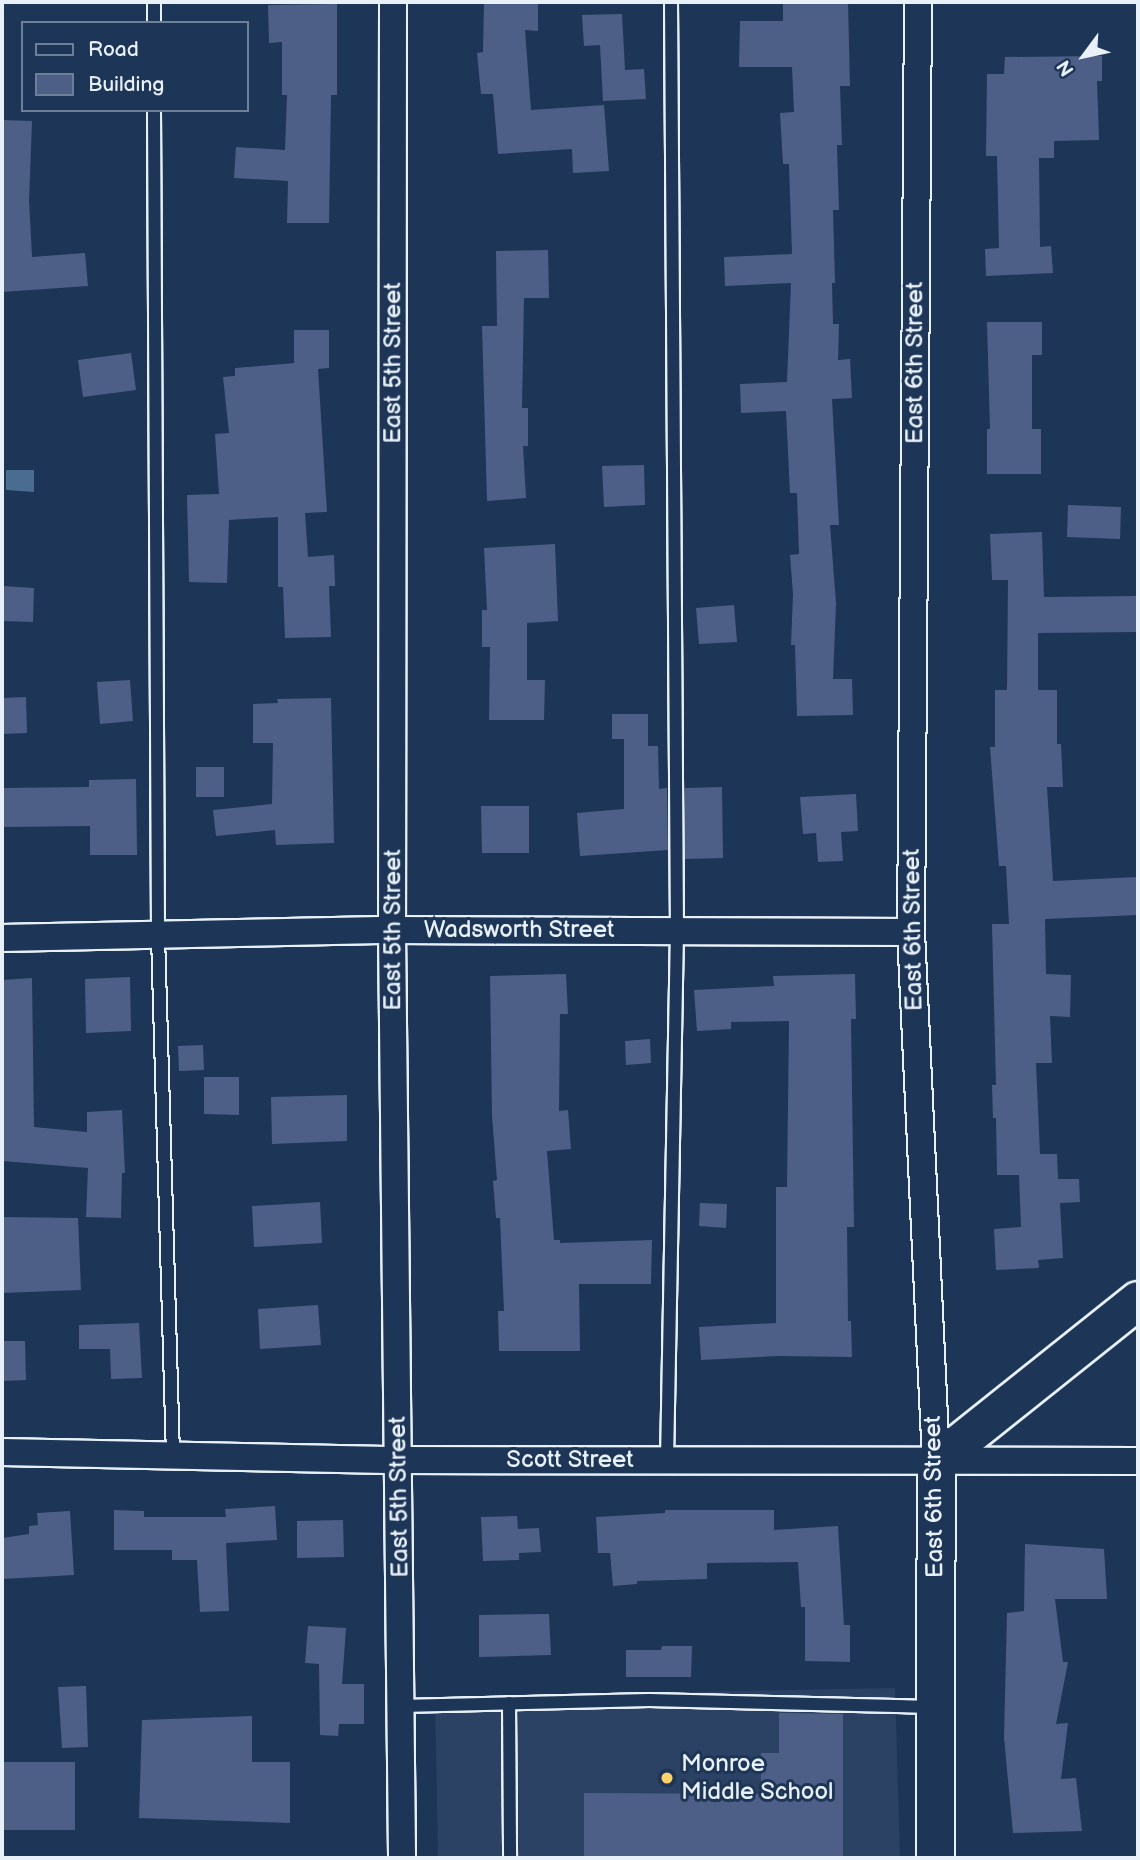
<!DOCTYPE html>
<style>
body{margin:0}
#map{position:relative;width:1140px;height:1860px;overflow:hidden;background:#1d3557;font-family:"Balsamiq Sans",sans-serif}
div>[style]{position:absolute}
.built>*{inset:0;background:#2c4265}
.water>*{inset:0;background:#4a6c90}
.building>*{inset:0;background:#4e5f87}
.roads{filter:drop-shadow(2px 0 #e8f1f8) drop-shadow(-2px 0 #e8f1f8) drop-shadow(0 2px #e8f1f8) drop-shadow(0 -2px #e8f1f8)}
.lane>*{height:12px;margin:-6px;padding:0 6px;transform-origin:6px;border-radius:6px;background:#1d3557}
.street>*{height:26px;margin:-13px;padding:0 13px;transform-origin:13px;border-radius:13px;background:#1d3557}
.secondary>*{height:37px;margin:-18.5px;padding:0 18.5px;transform-origin:18.5px;border-radius:18.5px;background:#1d3557}
.dots>*{width:19px;height:19px;translate:-50% -50%;box-sizing:border-box;border:4px solid #1d3557;border-radius:50%}
span{translate:-50% -50%;white-space:nowrap;text-align:center;line-height:1.15;-webkit-text-stroke:6px #1d3557;paint-order:stroke}
.street-label{font-size:24px;color:#e8f1f8}
.poi-label{font-size:24px;color:#e8f1f8}
.left{translate:0 -50%;text-align:left}
.frame{position:absolute;inset:0;border:4px solid #e8f1f8;pointer-events:none}
.legend{position:absolute;left:21px;top:21px;width:228px;height:91px;box-sizing:border-box;background:#1d3557;border:2px solid #6e8097;margin:0;padding:9px 12px;list-style:none;font-size:21px;color:#e8f1f8}
.legend li{display:flex;align-items:center;gap:14px;height:35px}
.legend b{width:35px;border:2px solid #6e8097}
.north{position:absolute;left:1049px;top:21px;width:70px;height:70px;-webkit-text-stroke:5px #1d3557;paint-order:stroke;rotate:237deg;font-size:19px;font-weight:700;line-height:28px;text-align:center;color:#e8f1f8}
.north::after{content:'';display:block;margin:auto;width:24px;height:32px;background:#e8f1f8;clip-path:polygon(50% 0,100% 100%,50% 72%,0 100%)}
</style>
<div id="map">
<div class="built">
<div style="clip-path:polygon(895px 1688px,900px 1858px,438px 1858px,435px 1697px)"></div>
</div>
<div class="water">
<div style="clip-path:polygon(6px 470px,34px 470px,34px 492px,6px 490px)"></div>
</div>
<div class="building">
<div style="clip-path:polygon(484px 2px,538px 2px,538px 31px,525px 30px,531px 110px,604px 105px,609px 171px,573px 173px,572px 149px,498px 154px,493px 94px,481px 94px,477px 53px,483px 52px)"></div>
<div style="clip-path:polygon(783px 2px,848px 2px,850px 86px,840px 86px,842px 145px,837px 145px,839px 210px,833px 210px,835px 283px,832px 283px,833px 324px,839px 324px,838px 360px,850px 359px,852px 398px,832px 399px,839px 525px,830px 525px,836px 603px,833px 679px,852px 679px,853px 715px,797px 716px,795px 645px,791px 645px,793px 594px,790px 555px,799px 554px,797px 493px,790px 493px,786px 411px,741px 413px,740px 384px,787px 382px,791px 283px,725px 286px,724px 257px,792px 254px,789px 164px,783px 164px,780px 113px,794px 112px,792px 67px,739px 67px,740px 21px,783px 21px)"></div>
<div style="clip-path:polygon(337px 4px,337px 95px,331px 95px,329px 223px,287px 223px,288px 181px,234px 178px,236px 147px,285px 150px,287px 95px,282px 95px,282px 42px,269px 43px,268px 5px)"></div>
<div style="clip-path:polygon(622px 14px,625px 70px,644px 69px,646px 99px,603px 101px,600px 45px,584px 46px,582px 15px)"></div>
<div style="clip-path:polygon(1102px 56px,1102px 81px,1097px 81px,1099px 140px,1054px 141px,1054px 158px,1039px 158px,1040px 247px,1051px 246px,1053px 273px,986px 276px,985px 249px,999px 248px,997px 156px,986px 156px,987px 74px,1004px 74px,1005px 57px)"></div>
<div style="clip-path:polygon(2px 120px,32px 121px,29px 201px,32px 257px,85px 253px,88px 286px,2px 292px)"></div>
<div style="clip-path:polygon(548px 250px,549px 298px,524px 298px,522px 408px,528px 408px,528px 446px,523px 446px,526px 498px,487px 501px,482px 326px,497px 326px,496px 251px)"></div>
<div style="clip-path:polygon(987px 322px,1042px 322px,1042px 355px,1032px 355px,1032px 429px,1041px 429px,1041px 474px,987px 474px,987px 429px,990px 429px)"></div>
<div style="clip-path:polygon(294px 330px,329px 330px,329px 368px,318px 369px,327px 512px,305px 513px,308px 557px,334px 555px,335px 586px,329px 586px,331px 637px,285px 638px,283px 587px,278px 587px,278px 517px,229px 520px,227px 583px,189px 582px,187px 495px,219px 494px,215px 434px,229px 433px,223px 377px,235px 376px,235px 368px,294px 363px)"></div>
<div style="clip-path:polygon(131px 353px,136px 390px,83px 397px,78px 360px)"></div>
<div style="clip-path:polygon(644px 465px,645px 505px,604px 507px,602px 466px)"></div>
<div style="clip-path:polygon(1068px 505px,1121px 507px,1120px 539px,1067px 537px)"></div>
<div style="clip-path:polygon(1042px 532px,1044px 597px,1137px 596px,1138px 632px,1038px 633px,1038px 690px,1057px 690px,1057px 744px,1061px 744px,1063px 787px,1047px 787px,1053px 881px,1138px 877px,1138px 915px,1045px 919px,1046px 974px,1071px 975px,1070px 1017px,1050px 1016px,1052px 1063px,1036px 1063px,1040px 1154px,1057px 1154px,1058px 1179px,1079px 1179px,1080px 1202px,1060px 1203px,1063px 1258px,1038px 1260px,1039px 1268px,996px 1270px,994px 1229px,1021px 1227px,1019px 1175px,997px 1175px,996px 1118px,993px 1118px,992px 1085px,996px 1085px,992px 924px,1009px 924px,1006px 866px,999px 866px,990px 747px,995px 747px,995px 690px,1007px 690px,1008px 580px,992px 580px,990px 534px)"></div>
<div style="clip-path:polygon(555px 544px,558px 621px,527px 623px,527px 680px,545px 680px,544px 720px,489px 720px,490px 647px,482px 647px,482px 610px,487px 610px,484px 548px)"></div>
<div style="clip-path:polygon(2px 586px,34px 588px,33px 622px,2px 621px)"></div>
<div style="clip-path:polygon(734px 605px,737px 642px,699px 644px,696px 608px)"></div>
<div style="clip-path:polygon(130px 680px,133px 721px,100px 724px,97px 682px)"></div>
<div style="clip-path:polygon(26px 697px,27px 733px,2px 734px,2px 698px)"></div>
<div style="clip-path:polygon(331px 698px,334px 843px,276px 845px,275px 830px,216px 836px,213px 810px,272px 804px,273px 743px,253px 743px,253px 704px,278px 703px,277px 699px)"></div>
<div style="clip-path:polygon(612px 714px,648px 714px,648px 746px,658px 746px,659px 789px,667px 788px,668px 850px,580px 856px,577px 813px,624px 809px,624px 739px,612px 739px)"></div>
<div style="clip-path:polygon(196px 767px,224px 767px,224px 797px,196px 797px)"></div>
<div style="clip-path:polygon(136px 779px,137px 855px,90px 855px,90px 826px,2px 827px,2px 788px,89px 787px,89px 780px)"></div>
<div style="clip-path:polygon(722px 787px,723px 858px,685px 859px,685px 788px)"></div>
<div style="clip-path:polygon(856px 794px,858px 831px,841px 832px,843px 861px,818px 862px,816px 833px,803px 834px,800px 797px)"></div>
<div style="clip-path:polygon(481px 806px,529px 806px,529px 853px,482px 853px)"></div>
<div style="clip-path:polygon(566px 974px,568px 1014px,560px 1014px,559px 1111px,568px 1110px,571px 1149px,547px 1151px,554px 1240px,560px 1240px,560px 1243px,652px 1240px,651px 1284px,579px 1284px,580px 1351px,499px 1351px,498px 1311px,504px 1311px,500px 1218px,496px 1218px,493px 1181px,497px 1180px,492px 1116px,490px 976px)"></div>
<div style="clip-path:polygon(855px 974px,856px 1019px,851px 1019px,854px 1227px,847px 1227px,848px 1321px,851px 1321px,852px 1357px,779px 1356px,701px 1360px,699px 1327px,776px 1323px,776px 1187px,787px 1187px,789px 1021px,731px 1022px,731px 1029px,697px 1031px,694px 990px,774px 986px,773px 976px)"></div>
<div style="clip-path:polygon(130px 977px,131px 1031px,86px 1033px,85px 979px)"></div>
<div style="clip-path:polygon(32px 978px,34px 1127px,87px 1132px,87px 1112px,122px 1110px,125px 1173px,122px 1173px,121px 1218px,86px 1217px,88px 1168px,2px 1161px,2px 980px)"></div>
<div style="clip-path:polygon(650px 1039px,651px 1063px,626px 1065px,625px 1041px)"></div>
<div style="clip-path:polygon(203px 1045px,204px 1070px,179px 1071px,178px 1046px)"></div>
<div style="clip-path:polygon(204px 1077px,239px 1077px,239px 1115px,204px 1114px)"></div>
<div style="clip-path:polygon(347px 1095px,347px 1141px,272px 1144px,271px 1097px)"></div>
<div style="clip-path:polygon(320px 1202px,322px 1243px,254px 1247px,252px 1206px)"></div>
<div style="clip-path:polygon(700px 1203px,727px 1204px,726px 1228px,699px 1226px)"></div>
<div style="clip-path:polygon(2px 1217px,78px 1218px,81px 1290px,2px 1293px)"></div>
<div style="clip-path:polygon(318px 1305px,321px 1345px,260px 1349px,258px 1309px)"></div>
<div style="clip-path:polygon(139px 1323px,142px 1378px,111px 1379px,110px 1349px,79px 1349px,79px 1325px)"></div>
<div style="clip-path:polygon(2px 1341px,25px 1341px,26px 1380px,2px 1381px)"></div>
<div style="clip-path:polygon(275px 1506px,277px 1540px,226px 1543px,229px 1611px,200px 1612px,197px 1560px,172px 1560px,172px 1550px,114px 1550px,114px 1510px,144px 1511px,144px 1517px,226px 1517px,225px 1509px)"></div>
<div style="clip-path:polygon(665px 1510px,774px 1510px,774px 1530px,838px 1526px,844px 1625px,850px 1625px,850px 1662px,805px 1661px,805px 1607px,801px 1607px,798px 1562px,707px 1563px,707px 1579px,637px 1581px,637px 1584px,613px 1586px,610px 1553px,598px 1553px,596px 1517px,665px 1513px)"></div>
<div style="clip-path:polygon(70px 1511px,74px 1575px,2px 1579px,2px 1538px,29px 1534px,29px 1526px,38px 1525px,37px 1513px)"></div>
<div style="clip-path:polygon(517px 1516px,518px 1529px,539px 1528px,541px 1552px,519px 1553px,519px 1560px,483px 1561px,481px 1517px)"></div>
<div style="clip-path:polygon(343px 1520px,344px 1557px,297px 1558px,297px 1521px)"></div>
<div style="clip-path:polygon(1025px 1544px,1104px 1549px,1107px 1599px,1055px 1599px,1063px 1662px,1068px 1662px,1056px 1724px,1068px 1723px,1061px 1779px,1076px 1778px,1082px 1831px,1013px 1833px,1004px 1738px,1007px 1613px,1024px 1611px)"></div>
<div style="clip-path:polygon(549px 1614px,551px 1655px,479px 1657px,479px 1615px)"></div>
<div style="clip-path:polygon(308px 1626px,346px 1628px,342px 1684px,364px 1684px,364px 1724px,339px 1724px,338px 1736px,320px 1735px,319px 1664px,305px 1663px)"></div>
<div style="clip-path:polygon(662px 1646px,692px 1646px,691px 1677px,626px 1677px,626px 1650px,661px 1650px)"></div>
<div style="clip-path:polygon(86px 1686px,88px 1747px,62px 1748px,58px 1687px)"></div>
<div style="clip-path:polygon(779px 1713px,843px 1714px,843px 1858px,584px 1858px,584px 1793px,761px 1794px,761px 1753px,779px 1753px)"></div>
<div style="clip-path:polygon(252px 1716px,252px 1762px,290px 1762px,290px 1823px,139px 1818px,142px 1720px)"></div>
<div style="clip-path:polygon(2px 1762px,75px 1762px,75px 1830px,2px 1830px)"></div>
</div>
<div class="roads">
<div class="lane">
<div style="left:154px;top:2px;width:21px;rotate:90deg"></div>
<div style="left:154px;top:110px;width:825px;rotate:89.72deg"></div>
<div style="left:158px;top:935px;width:520px;rotate:88.35deg"></div>
<div style="left:667px;top:1461px;width:530px;rotate:-88.92deg"></div>
<div style="left:677px;top:931px;width:929px;rotate:-90.37deg"></div>
<div style="left:509px;top:1703px;width:155px;rotate:89.6deg"></div>
<div style="left:401px;top:1706px;width:248px;rotate:-1.4deg"></div>
<div style="left:649px;top:1700px;width:282px;rotate:1.4deg"></div>
</div>
<div class="street">
<div style="left:393px;top:2px;width:928px;rotate:90.06deg"></div>
<div style="left:392px;top:930px;width:928px;rotate:89.38deg"></div>
<div style="left:918px;top:2px;width:930px;rotate:90.43deg"></div>
<div style="left:911px;top:932px;width:530px;rotate:87.29deg"></div>
<div style="left:2px;top:938px;width:390px;rotate:-1.2deg"></div>
<div style="left:392px;top:930px;width:519px;rotate:0.22deg"></div>
<div style="left:2px;top:1452px;width:397px;rotate:1.2deg"></div>
<div style="left:399px;top:1460px;width:739px;rotate:0.08deg"></div>
</div>
<div class="secondary">
<div style="left:935px;top:1858px;width:397px;rotate:-89.9deg"></div>
<div style="left:936px;top:1461px;width:258px;rotate:-38.6deg"></div>
</div>
</div>
<div class="dots">
<div style="left:667px;top:1778px;background:#ffd166"></div>
</div>
<div class="street-label">
<span style="left:393px;top:363px;rotate:-90deg">East 5th Street</span>
<span style="left:915px;top:363px;rotate:-90deg">East 6th Street</span>
<span style="left:393px;top:930px;rotate:-90deg">East 5th Street</span>
<span style="left:519px;top:930px">Wadsworth Street</span>
<span style="left:913px;top:930px;rotate:-91deg">East 6th Street</span>
<span style="left:570px;top:1460px">Scott Street</span>
<span style="left:399px;top:1497px;rotate:-91deg">East 5th Street</span>
<span style="left:934px;top:1497px;rotate:-91deg">East 6th Street</span>
</div>
<div class="poi-label">
<span class="left" style="left:681px;top:1778px">Monroe<br>Middle School</span>
</div>
<div class="frame"></div>
<ul class="legend">
<li><b style="height:9px;background:#1d3557"></b>Road</li>
<li><b style="height:19px;background:#4e5f87"></b>Building</li>
</ul>
<div class="north">N</div>
</div>
